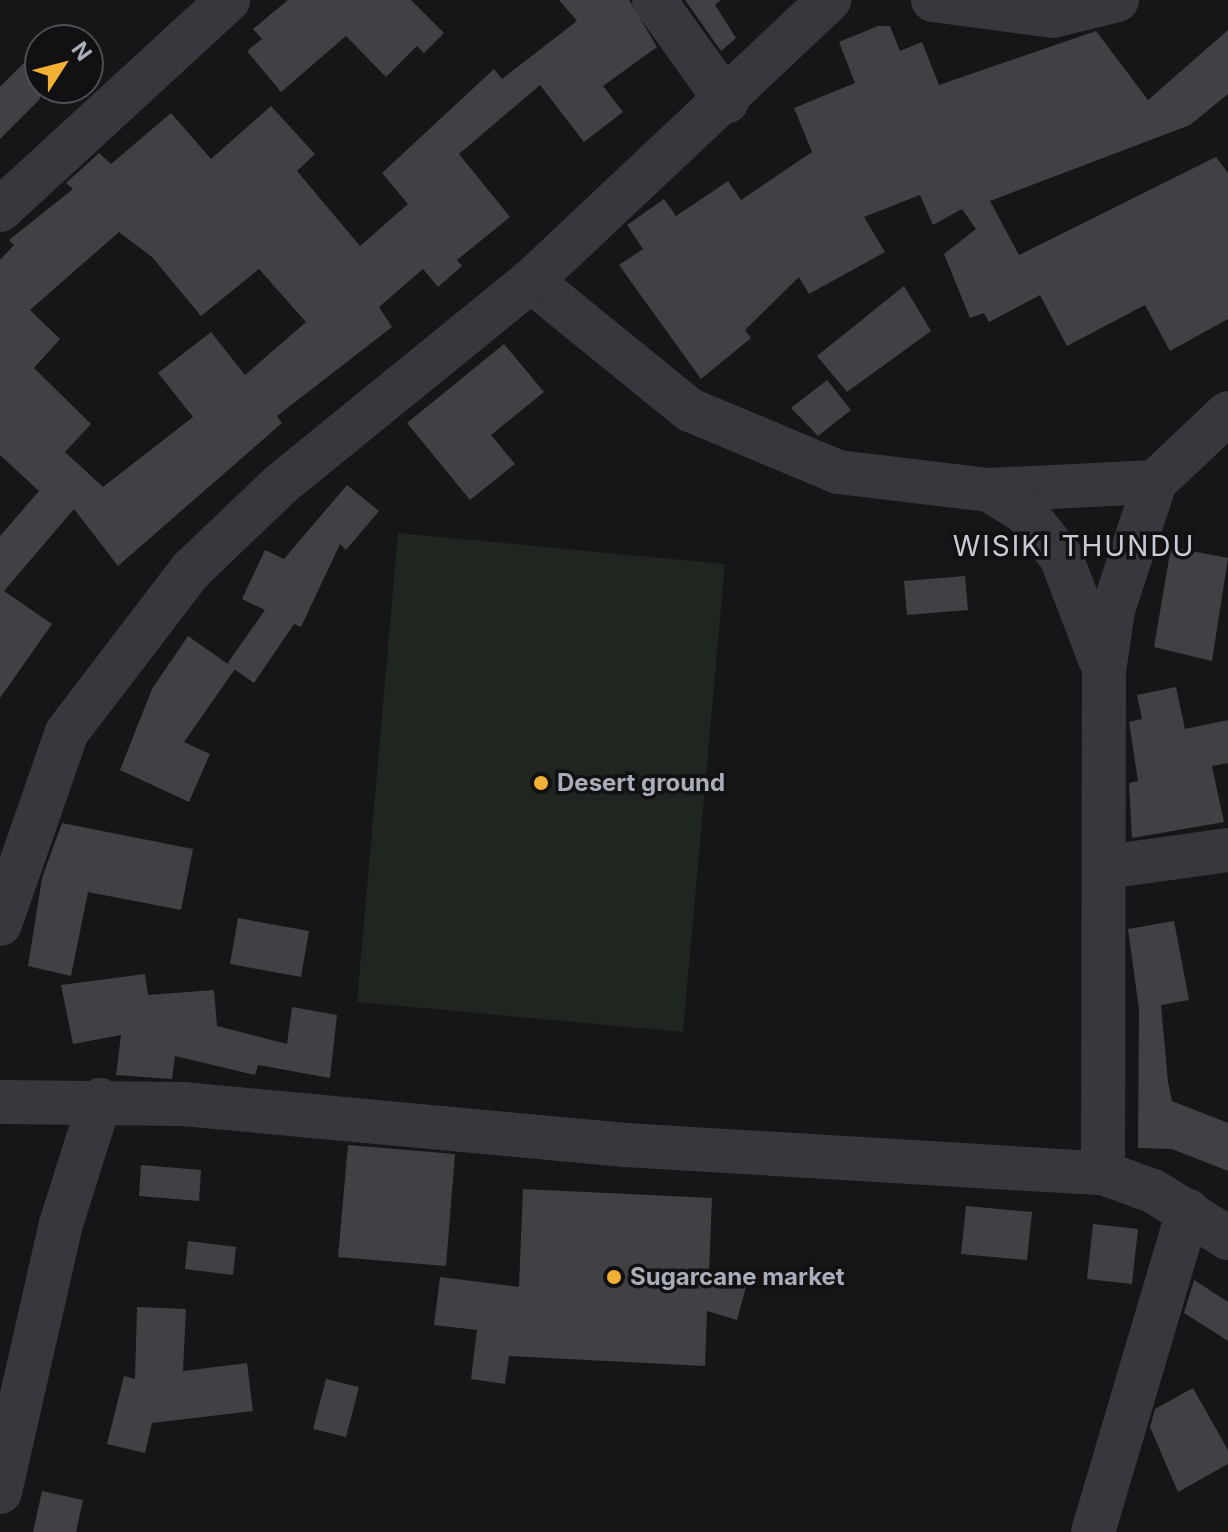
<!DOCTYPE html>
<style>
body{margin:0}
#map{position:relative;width:1228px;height:1532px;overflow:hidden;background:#161618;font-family:Inter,sans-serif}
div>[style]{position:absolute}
.green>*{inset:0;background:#1e261f}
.building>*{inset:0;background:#404145}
.minor>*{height:44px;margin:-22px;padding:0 22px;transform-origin:22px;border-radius:22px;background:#37383d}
.dots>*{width:22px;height:22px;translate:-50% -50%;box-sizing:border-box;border:4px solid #111113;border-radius:50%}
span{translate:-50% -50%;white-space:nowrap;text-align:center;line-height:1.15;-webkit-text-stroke:7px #111113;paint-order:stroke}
.poi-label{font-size:24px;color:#a8adb8;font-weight:700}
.left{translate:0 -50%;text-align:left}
.quarter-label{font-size:28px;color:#c9ccd4;letter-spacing:2px}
.north{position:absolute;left:24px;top:24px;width:80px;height:80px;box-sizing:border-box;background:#111113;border:2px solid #4d4f55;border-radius:50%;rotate:54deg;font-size:22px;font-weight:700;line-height:32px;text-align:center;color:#a8adb8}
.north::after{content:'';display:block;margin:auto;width:28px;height:36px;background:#f2b134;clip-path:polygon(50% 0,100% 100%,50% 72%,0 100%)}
</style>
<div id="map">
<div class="green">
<div style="clip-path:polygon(398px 533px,725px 564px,683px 1032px,357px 1002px)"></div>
</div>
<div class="building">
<div style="clip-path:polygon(288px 0,411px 0,444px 33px,424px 53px,417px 46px,386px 77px,346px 36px,281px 92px,247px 51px,262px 39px,253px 29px)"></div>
<div style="clip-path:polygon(evenodd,559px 0,629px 0,657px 47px,603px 86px,623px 112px,584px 142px,540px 85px,459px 154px,510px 217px,457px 260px,462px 266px,438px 287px,423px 269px,379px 307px,392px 327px,277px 416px,282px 423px,118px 566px,74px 509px,4px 591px,52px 624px,0 698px,0 536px,39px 491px,0 455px,0 260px,14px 245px,9px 240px,73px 189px,66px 183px,99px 153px,111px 164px,171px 113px,211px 159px,271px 106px,315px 154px,297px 171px,360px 246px,408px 204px,382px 173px,494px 69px,502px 79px,577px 21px,559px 0,119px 232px,152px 257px,201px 316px,259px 269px,306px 322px,245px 375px,211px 332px,158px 373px,193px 417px,103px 487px,65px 452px,91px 424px,34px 368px,60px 339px,30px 310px,119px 232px)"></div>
<div style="clip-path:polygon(685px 0,721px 0,715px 5px,736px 38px,721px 51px)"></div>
<div style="clip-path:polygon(878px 26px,890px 26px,900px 51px,922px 42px,939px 85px,1096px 31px,1148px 100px,1228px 30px,1228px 94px,1190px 125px,990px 201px,1019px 255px,1216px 157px,1228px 173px,1228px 319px,1170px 351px,1145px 305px,1067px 346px,1040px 295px,989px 322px,984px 313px,970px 318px,944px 254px,976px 229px,962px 209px,933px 225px,920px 195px,864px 217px,885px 252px,809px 294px,799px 277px,745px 330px,751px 338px,701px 379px,619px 265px,643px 249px,627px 225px,664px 199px,676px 216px,728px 181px,741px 200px,812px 152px,794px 108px,855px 83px,839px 42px)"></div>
<div style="clip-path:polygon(26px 61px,40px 76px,40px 99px,0 139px,0 87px)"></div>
<div style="clip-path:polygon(904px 286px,931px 331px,847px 392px,817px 356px)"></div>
<div style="clip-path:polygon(504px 344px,544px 392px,491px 435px,515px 464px,470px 500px,407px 423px)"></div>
<div style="clip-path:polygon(827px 380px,851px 410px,818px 436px,791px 408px)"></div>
<div style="clip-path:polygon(347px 485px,379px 511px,346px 550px,340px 544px,301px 627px,294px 624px,254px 683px,227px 664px,265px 610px,242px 599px,265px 550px,284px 559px)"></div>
<div style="clip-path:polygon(1171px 547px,1228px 558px,1212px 661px,1154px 647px)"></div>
<div style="clip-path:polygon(965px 576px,968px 610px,907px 615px,904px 581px)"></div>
<div style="clip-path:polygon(188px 636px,235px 669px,184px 742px,210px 754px,189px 802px,120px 770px,152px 689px)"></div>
<div style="clip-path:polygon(1176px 687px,1185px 729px,1228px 720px,1228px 763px,1212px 766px,1224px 822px,1132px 838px,1129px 783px,1138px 781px,1129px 722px,1142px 719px,1137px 695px)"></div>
<div style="clip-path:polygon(62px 823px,193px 849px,181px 910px,88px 892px,71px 976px,28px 966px,42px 878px)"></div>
<div style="clip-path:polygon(238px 918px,309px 931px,301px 977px,230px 964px)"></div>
<div style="clip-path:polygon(1174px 921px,1189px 1000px,1161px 1005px,1168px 1082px,1172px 1101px,1228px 1123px,1228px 1171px,1172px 1149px,1138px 1148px,1139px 1009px,1128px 929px)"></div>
<div style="clip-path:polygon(145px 974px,148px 995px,214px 990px,217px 1026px,287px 1044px,292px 1007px,337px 1015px,330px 1078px,258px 1065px,255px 1075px,175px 1056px,172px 1079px,116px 1075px,121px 1035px,73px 1044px,61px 985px)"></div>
<div style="clip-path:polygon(348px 1145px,455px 1154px,446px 1266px,338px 1257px)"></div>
<div style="clip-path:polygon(141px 1165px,201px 1170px,199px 1201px,139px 1196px)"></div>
<div style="clip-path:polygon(523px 1189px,712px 1198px,709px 1273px,747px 1283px,737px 1320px,707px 1311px,705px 1366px,509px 1356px,505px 1384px,471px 1379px,477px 1330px,434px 1325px,440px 1277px,519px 1287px)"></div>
<div style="clip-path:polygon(966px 1206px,1032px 1212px,1027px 1260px,961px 1254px)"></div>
<div style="clip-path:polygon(1093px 1224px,1138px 1229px,1132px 1284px,1087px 1279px)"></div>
<div style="clip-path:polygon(188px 1241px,236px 1247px,233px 1275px,185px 1269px)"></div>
<div style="clip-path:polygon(1194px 1280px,1228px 1302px,1228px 1341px,1184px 1313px)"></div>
<div style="clip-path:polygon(137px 1307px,186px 1309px,183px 1371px,247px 1363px,253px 1411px,152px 1423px,145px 1453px,107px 1444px,124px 1376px,135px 1379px)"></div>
<div style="clip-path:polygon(326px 1379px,359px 1387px,346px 1437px,313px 1429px)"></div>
<div style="clip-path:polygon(1193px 1388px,1228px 1450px,1228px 1464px,1178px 1492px,1150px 1427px,1155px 1409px)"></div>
<div style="clip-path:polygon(42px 1491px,83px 1500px,76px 1532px,33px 1532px)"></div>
</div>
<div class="minor">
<div style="left:654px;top:0;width:125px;rotate:54.4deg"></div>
<div style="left:933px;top:0;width:121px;rotate:7.6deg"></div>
<div style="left:1053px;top:16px;width:66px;rotate:-14deg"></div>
<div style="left:0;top:210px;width:310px;rotate:-42.6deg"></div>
<div style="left:531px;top:281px;width:205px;rotate:39.1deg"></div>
<div style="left:690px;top:410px;width:160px;rotate:22.7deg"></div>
<div style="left:838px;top:472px;width:152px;rotate:6.8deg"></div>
<div style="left:989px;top:490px;width:166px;rotate:-2.8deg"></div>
<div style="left:989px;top:490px;width:42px;rotate:31.4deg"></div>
<div style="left:1025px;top:512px;width:58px;rotate:51.3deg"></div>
<div style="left:1061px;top:557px;width:109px;rotate:69.1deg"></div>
<div style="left:1106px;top:867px;width:123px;rotate:-7.9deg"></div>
<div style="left:0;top:924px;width:203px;rotate:-70.8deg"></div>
<div style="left:67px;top:732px;width:204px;rotate:-52.6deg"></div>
<div style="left:191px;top:570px;width:124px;rotate:-43.7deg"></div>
<div style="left:281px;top:484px;width:322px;rotate:-39.1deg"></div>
<div style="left:531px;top:281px;width:410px;rotate:-43.3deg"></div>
<div style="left:0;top:1102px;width:183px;rotate:0.6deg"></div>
<div style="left:183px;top:1104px;width:444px;rotate:5.3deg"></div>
<div style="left:625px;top:1145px;width:479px;rotate:3.4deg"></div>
<div style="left:1103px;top:1173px;width:53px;rotate:19.8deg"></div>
<div style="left:1153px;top:1191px;width:89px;rotate:32.1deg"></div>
<div style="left:1103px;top:1173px;width:502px;rotate:-89.89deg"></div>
<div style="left:1104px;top:671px;width:62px;rotate:-81.6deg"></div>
<div style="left:1113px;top:610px;width:135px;rotate:-71.8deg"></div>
<div style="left:1155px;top:482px;width:100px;rotate:-43.4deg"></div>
<div style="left:0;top:1492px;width:275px;rotate:-77.2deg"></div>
<div style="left:61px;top:1224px;width:130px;rotate:-72.5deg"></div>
<div style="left:1093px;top:1532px;width:335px;rotate:-73.5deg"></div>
</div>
<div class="dots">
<div style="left:541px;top:783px;background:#f2b134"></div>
<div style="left:614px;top:1277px;background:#f2b134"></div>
</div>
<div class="poi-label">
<span class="left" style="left:557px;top:783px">Desert ground</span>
<span class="left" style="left:630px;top:1277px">Sugarcane market</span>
</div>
<div class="quarter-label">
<span style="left:1074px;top:546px">WISIKI THUNDU</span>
</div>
<div class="north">N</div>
</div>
